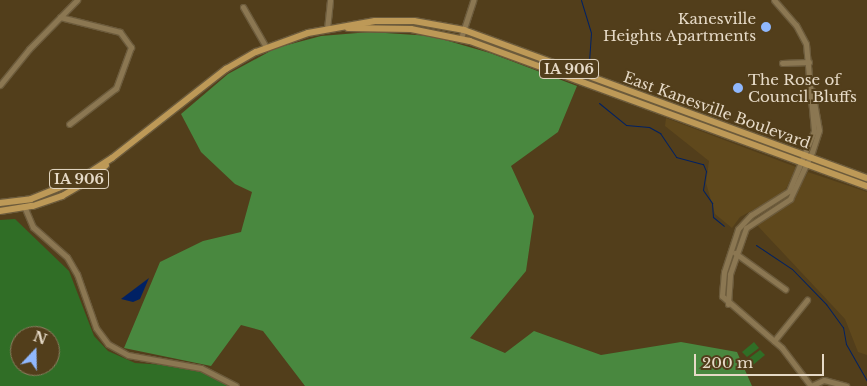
<!DOCTYPE html>
<style>
body{margin:0}
#map{position:relative;width:867px;height:386px;overflow:hidden;background:#523e1b;font-family:"Libre Baskerville",serif}
div>[style]{position:absolute}
.built>*{inset:0;background:#5f481c}
.green>*{inset:0;background:#306e26}
.forest>*{inset:0;background:#49883f}
.water>*{inset:0;background:#002164}
.stream>*{height:1px;margin:-0.5px;padding:0 0.5px;transform-origin:0.5px;border-radius:0.5px;background:#002164}
.roads{filter:drop-shadow(1px 0 #6c5b3c) drop-shadow(-1px 0 #6c5b3c) drop-shadow(0 1px #6c5b3c) drop-shadow(0 -1px #6c5b3c)}
.minor>*{height:5px;margin:-2.5px;padding:0 2.5px;transform-origin:2.5px;border-radius:2.5px;background:#8b7752}
.major>*{height:6px;margin:-3px;padding:0 3px;transform-origin:3px;border-radius:3px;background:#bd9957}
.dots>*{width:14px;height:14px;translate:-50% -50%;box-sizing:border-box;border:2px solid #523e1b;border-radius:50%}
span{translate:-50% -50%;white-space:nowrap;text-align:center;line-height:1.15;-webkit-text-stroke:4px #523e1b;paint-order:stroke}
.shield-label span{padding:1px 4px;background:#523e1b;border:1px solid;border-radius:4px;-webkit-text-stroke-width:0}
.shield-label{font-size:14px;color:#e6dac7;font-weight:700}
.poi-label{font-size:15px;color:#e6dac7}
.right{translate:-100% -50%;text-align:right}
.left{translate:0 -50%;text-align:left}
.street-label{font-size:15px;color:#e6dac7}
.north{position:absolute;left:10px;top:326px;width:50px;height:50px;box-sizing:border-box;background:#523e1b;border:1px solid #8d7c60;border-radius:50%;rotate:21deg;font-size:14px;font-weight:700;line-height:20px;text-align:center;color:#e6dac7}
.north::after{content:'';display:block;margin:auto;width:18px;height:22px;background:#90b8fd;clip-path:polygon(50% 0,100% 100%,50% 72%,0 100%)}
.scale{position:absolute;left:694px;top:354px;width:130px;height:22px;box-sizing:border-box;border:2px solid #e6dac7;border-top:0;padding-left:6px;font-size:15px;line-height:18px;white-space:nowrap;color:#e6dac7;-webkit-text-stroke:4px #523e1b;paint-order:stroke}
</style>
<div id="map">
<div class="built">
<div style="clip-path:polygon(666px 118px,796px 167px,787px 187px,781px 195px,740px 217px,732px 228px,715px 214px,706px 183px,709px 161px,665px 126px)"></div>
<div style="clip-path:polygon(808px 172px,867px 192px,867px 355px,858px 352px,845px 319px,756px 224px,792px 202px)"></div>
</div>
<div class="green">
<div style="clip-path:polygon(evenodd,15px 219px,69px 271px,94px 336px,108px 351px,135px 363px,165px 365px,221px 376px,232px 386px,0 386px,0 220px,15px 219px,20px 336px,50px 336px,50px 366px,20px 366px,20px 336px)"></div>
<div style="clip-path:polygon(754px 342px,759px 348px,747px 357px,742px 352px)"></div>
<div style="clip-path:polygon(760px 350px,765px 355px,753px 365px,748px 359px)"></div>
</div>
<div class="forest">
<div style="clip-path:polygon(370px 32px,431px 36px,490px 53px,577px 86px,558px 132px,511px 166px,534px 216px,526px 271px,470px 338px,505px 353px,534px 331px,601px 355px,681px 342px,737px 352px,752px 386px,305px 386px,263px 331px,241px 325px,211px 366px,124px 348px,160px 262px,203px 241px,241px 232px,252px 192px,235px 184px,201px 152px,181px 114px,228px 74px,276px 48px,321px 36px)"></div>
</div>
<div class="water">
<div style="clip-path:polygon(149px 278px,140px 299px,133px 302px,121px 299px)"></div>
</div>
<div class="stream">
<div style="left:581px;top:0;width:34px;rotate:73deg"></div>
<div style="left:591px;top:33px;width:30px;rotate:94deg"></div>
<div style="left:599px;top:103px;width:35px;rotate:39deg"></div>
<div style="left:626px;top:125px;width:23px;rotate:5deg"></div>
<div style="left:649px;top:127px;width:13px;rotate:29deg"></div>
<div style="left:660px;top:133px;width:29px;rotate:56deg"></div>
<div style="left:676px;top:157px;width:28px;rotate:15deg"></div>
<div style="left:703px;top:164px;width:8px;rotate:67deg"></div>
<div style="left:706px;top:171px;width:19px;rotate:99deg"></div>
<div style="left:703px;top:190px;width:16px;rotate:55deg"></div>
<div style="left:712px;top:203px;width:14px;rotate:86deg"></div>
<div style="left:713px;top:217px;width:14px;rotate:39deg"></div>
<div style="left:756px;top:245px;width:43px;rotate:33.7deg"></div>
<div style="left:792px;top:269px;width:49px;rotate:45.8deg"></div>
<div style="left:826px;top:304px;width:29px;rotate:54deg"></div>
<div style="left:843px;top:327px;width:17px;rotate:80deg"></div>
<div style="left:846px;top:344px;width:43px;rotate:60.4deg"></div>
</div>
<div class="roads">
<div class="minor">
<div style="left:774px;top:0;width:33px;rotate:49deg"></div>
<div style="left:796px;top:25px;width:21px;rotate:62deg"></div>
<div style="left:806px;top:44px;width:87px;rotate:84.7deg"></div>
<div style="left:814px;top:131px;width:65px;rotate:112.6deg"></div>
<div style="left:789px;top:191px;width:45px;rotate:147.7deg"></div>
<div style="left:751px;top:215px;width:19px;rotate:133deg"></div>
<div style="left:738px;top:229px;width:45px;rotate:108deg"></div>
<div style="left:724px;top:272px;width:24px;rotate:95deg"></div>
<div style="left:722px;top:296px;width:79px;rotate:40.9deg"></div>
<div style="left:782px;top:348px;width:48px;rotate:52.7deg"></div>
<div style="left:243px;top:7px;width:46px;rotate:60.1deg"></div>
<div style="left:60px;top:17px;width:62px;rotate:14deg"></div>
<div style="left:120px;top:32px;width:19px;rotate:54deg"></div>
<div style="left:131px;top:47px;width:44px;rotate:110.1deg"></div>
<div style="left:116px;top:88px;width:59px;rotate:142.5deg"></div>
<div style="left:327px;top:29px;width:29px;rotate:-84deg"></div>
<div style="left:461px;top:38px;width:40px;rotate:-72deg"></div>
<div style="left:782px;top:63px;width:27px;rotate:-2deg"></div>
<div style="left:0;top:85px;width:46px;rotate:-51.1deg"></div>
<div style="left:29px;top:49px;width:69px;rotate:-45.6deg"></div>
<div style="left:24px;top:206px;width:23px;rotate:67deg"></div>
<div style="left:33px;top:227px;width:45px;rotate:41.4deg"></div>
<div style="left:67px;top:257px;width:20px;rotate:60deg"></div>
<div style="left:77px;top:274px;width:57px;rotate:70.6deg"></div>
<div style="left:96px;top:328px;width:20px;rotate:53deg"></div>
<div style="left:108px;top:344px;width:23px;rotate:29deg"></div>
<div style="left:128px;top:355px;width:74px;rotate:10.1deg"></div>
<div style="left:201px;top:368px;width:39px;rotate:27deg"></div>
<div style="left:735px;top:253px;width:62px;rotate:35.8deg"></div>
<div style="left:728px;top:304px;width:30px;rotate:-86deg"></div>
<div style="left:730px;top:274px;width:49px;rotate:-70.8deg"></div>
<div style="left:746px;top:228px;width:53px;rotate:-33.4deg"></div>
<div style="left:790px;top:199px;width:52px;rotate:-64.9deg"></div>
<div style="left:812px;top:152px;width:23px;rotate:-72deg"></div>
<div style="left:819px;top:130px;width:40px;rotate:-100deg"></div>
<div style="left:774px;top:341px;width:53px;rotate:-51.2deg"></div>
<div style="left:811px;top:386px;width:14px;rotate:-25deg"></div>
<div style="left:824px;top:380px;width:23px;rotate:15deg"></div>
</div>
<div class="major">
<div style="left:348px;top:28px;width:63px;rotate:0.9deg"></div>
<div style="left:411px;top:29px;width:60px;rotate:11.5deg"></div>
<div style="left:470px;top:41px;width:423px;rotate:20.1deg"></div>
<div style="left:0;top:203px;width:31px;rotate:-7deg"></div>
<div style="left:31px;top:199px;width:51px;rotate:-22deg"></div>
<div style="left:78px;top:180px;width:40px;rotate:-32.9deg"></div>
<div style="left:112px;top:158px;width:145px;rotate:-38deg"></div>
<div style="left:226px;top:69px;width:34px;rotate:-30deg"></div>
<div style="left:256px;top:52px;width:55px;rotate:-20.1deg"></div>
<div style="left:308px;top:33px;width:68px;rotate:-10.2deg"></div>
<div style="left:375px;top:21px;width:39px"></div>
<div style="left:414px;top:21px;width:51px;rotate:10.2deg"></div>
<div style="left:464px;top:30px;width:429px;rotate:20.2deg"></div>
<div style="left:0;top:211px;width:33px;rotate:-9deg"></div>
<div style="left:33px;top:206px;width:31px;rotate:-19deg"></div>
<div style="left:62px;top:196px;width:28px;rotate:-30deg"></div>
<div style="left:86px;top:182px;width:26px;rotate:-40deg"></div>
</div>
</div>
<div class="dots">
<div style="left:766px;top:27px;background:#90b8fd"></div>
<div style="left:738px;top:88px;background:#90b8fd"></div>
</div>
<div class="shield-label">
<span style="left:569px;top:69px">IA 906</span>
<span style="left:79px;top:179px">IA 906</span>
</div>
<div class="poi-label">
<span class="right" style="left:756px;top:27px">Kanesville<br>Heights Apartments</span>
<span class="left" style="left:748px;top:88px">The Rose of<br>Council Bluffs</span>
</div>
<div class="street-label">
<span style="left:717px;top:110px;rotate:20deg">East Kanesville Boulevard</span>
</div>
<div class="north">N</div>
<div class="scale">200 m</div>
</div>
